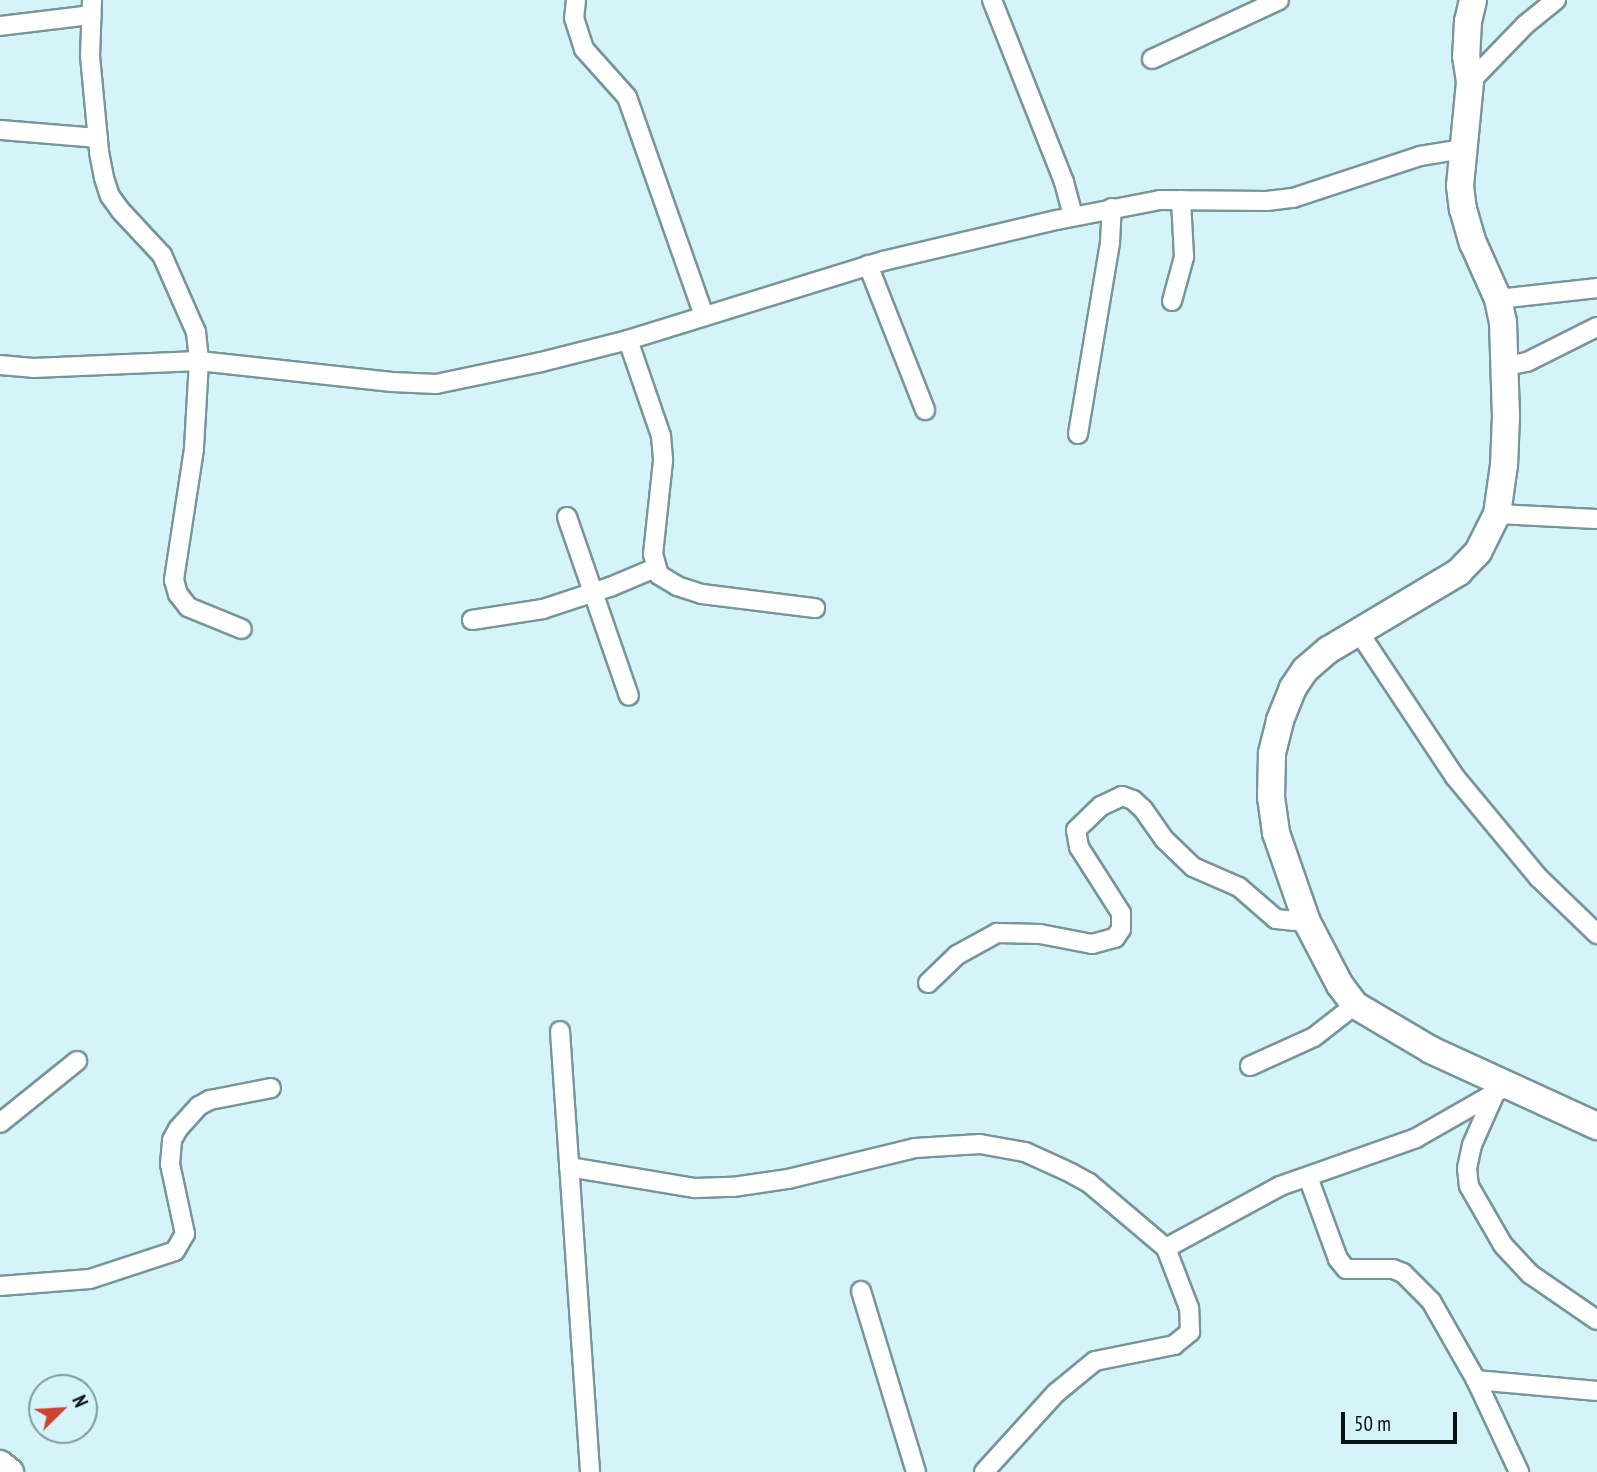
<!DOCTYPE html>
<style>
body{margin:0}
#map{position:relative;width:1597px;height:1472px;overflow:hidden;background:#d5f4fa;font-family:"PT Sans Narrow",sans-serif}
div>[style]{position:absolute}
.roads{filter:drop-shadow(2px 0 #78959a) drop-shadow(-2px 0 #78959a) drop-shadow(0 2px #78959a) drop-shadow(0 -2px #78959a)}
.street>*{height:18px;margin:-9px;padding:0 9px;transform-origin:9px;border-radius:9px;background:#fff}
.secondary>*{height:26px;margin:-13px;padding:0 13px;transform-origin:13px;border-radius:13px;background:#fff}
span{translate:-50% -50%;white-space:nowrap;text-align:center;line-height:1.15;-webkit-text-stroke:7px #d5f4fa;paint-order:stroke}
.north{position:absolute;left:28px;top:1374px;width:70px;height:70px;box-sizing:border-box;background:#d5f4fa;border:2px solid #82999e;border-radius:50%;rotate:66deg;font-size:19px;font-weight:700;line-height:28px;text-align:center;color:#061113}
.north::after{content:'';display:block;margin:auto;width:24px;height:32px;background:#cf432f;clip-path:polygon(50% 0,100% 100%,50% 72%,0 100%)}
.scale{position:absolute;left:1341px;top:1412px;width:116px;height:32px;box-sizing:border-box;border:4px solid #061113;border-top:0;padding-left:9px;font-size:21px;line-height:24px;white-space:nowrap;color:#061113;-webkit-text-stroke:5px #d5f4fa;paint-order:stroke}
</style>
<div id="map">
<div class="roads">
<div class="street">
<div style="left:92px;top:0;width:56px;rotate:92deg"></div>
<div style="left:90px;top:56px;width:96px;rotate:84.6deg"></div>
<div style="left:99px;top:152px;width:26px;rotate:79deg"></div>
<div style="left:104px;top:178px;width:19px;rotate:72deg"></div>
<div style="left:110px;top:196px;width:17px;rotate:54deg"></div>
<div style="left:120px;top:210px;width:62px;rotate:47deg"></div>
<div style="left:162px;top:255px;width:84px;rotate:66.2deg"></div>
<div style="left:196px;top:332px;width:29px;rotate:84deg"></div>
<div style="left:199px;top:361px;width:88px;rotate:93.3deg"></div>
<div style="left:194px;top:449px;width:133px;rotate:98.7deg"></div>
<div style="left:174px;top:580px;width:15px;rotate:74deg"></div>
<div style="left:178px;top:594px;width:16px;rotate:52deg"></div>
<div style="left:188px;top:607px;width:58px;rotate:22.2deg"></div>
<div style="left:576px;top:0;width:18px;rotate:96deg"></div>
<div style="left:574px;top:18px;width:33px;rotate:72deg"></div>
<div style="left:584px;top:49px;width:64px;rotate:48.1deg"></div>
<div style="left:627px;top:97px;width:232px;rotate:70.6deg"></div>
<div style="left:992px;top:0;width:196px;rotate:68.4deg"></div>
<div style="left:1064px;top:182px;width:35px;rotate:75deg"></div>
<div style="left:0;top:26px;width:92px;rotate:-6.9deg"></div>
<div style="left:1152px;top:59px;width:140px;rotate:-24.9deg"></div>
<div style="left:1470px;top:82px;width:79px;rotate:-46deg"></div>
<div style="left:1525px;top:25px;width:40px;rotate:-39deg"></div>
<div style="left:0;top:130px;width:98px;rotate:4.7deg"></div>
<div style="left:868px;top:265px;width:156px;rotate:68.5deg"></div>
<div style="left:1498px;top:299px;width:100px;rotate:-6.3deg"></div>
<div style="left:1172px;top:301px;width:46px;rotate:-74.7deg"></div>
<div style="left:1184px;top:257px;width:57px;rotate:-93deg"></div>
<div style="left:628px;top:340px;width:102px;rotate:71deg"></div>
<div style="left:661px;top:436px;width:25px;rotate:85deg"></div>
<div style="left:663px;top:461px;width:94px;rotate:96.1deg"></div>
<div style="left:653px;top:554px;width:22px;rotate:74deg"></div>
<div style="left:659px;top:575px;width:21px;rotate:31deg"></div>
<div style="left:677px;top:586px;width:26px;rotate:18deg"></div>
<div style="left:702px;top:594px;width:114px;rotate:7.1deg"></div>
<div style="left:0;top:365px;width:33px;rotate:5deg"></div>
<div style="left:33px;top:368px;width:166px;rotate:-2.4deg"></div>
<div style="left:199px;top:361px;width:194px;rotate:6.2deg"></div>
<div style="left:392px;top:382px;width:44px;rotate:2.6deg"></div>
<div style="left:436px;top:384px;width:107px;rotate:-11.8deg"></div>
<div style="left:541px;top:362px;width:90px;rotate:-14.2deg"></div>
<div style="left:628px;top:340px;width:267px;rotate:-17.2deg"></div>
<div style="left:883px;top:261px;width:179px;rotate:-13.3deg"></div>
<div style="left:1057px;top:220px;width:105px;rotate:-11deg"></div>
<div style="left:1160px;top:200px;width:107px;rotate:0.5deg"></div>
<div style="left:1267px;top:201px;width:26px;rotate:-7deg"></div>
<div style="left:1293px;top:198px;width:134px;rotate:-18.3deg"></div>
<div style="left:1420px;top:156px;width:44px;rotate:-9.2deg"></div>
<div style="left:1506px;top:366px;width:21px;rotate:-11deg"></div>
<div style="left:1527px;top:362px;width:78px;rotate:-26.6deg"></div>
<div style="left:1078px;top:434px;width:195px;rotate:-80.5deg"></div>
<div style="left:1110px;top:242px;width:34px;rotate:-87deg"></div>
<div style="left:1497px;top:514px;width:100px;rotate:2.9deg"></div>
<div style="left:567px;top:517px;width:189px;rotate:70.9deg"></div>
<div style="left:472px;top:620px;width:72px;rotate:-8.8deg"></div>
<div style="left:543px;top:609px;width:71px;rotate:-18.2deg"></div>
<div style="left:610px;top:587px;width:49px;rotate:-22.9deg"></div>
<div style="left:1358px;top:631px;width:175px;rotate:56.4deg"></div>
<div style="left:1455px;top:777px;width:131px;rotate:50.3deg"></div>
<div style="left:1539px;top:878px;width:81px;rotate:44deg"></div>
<div style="left:928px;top:983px;width:40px;rotate:-44deg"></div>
<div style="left:957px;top:955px;width:46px;rotate:-28.8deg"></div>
<div style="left:997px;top:933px;width:43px;rotate:1.3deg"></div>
<div style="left:1040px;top:934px;width:53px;rotate:10.9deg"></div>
<div style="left:1092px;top:944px;width:24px;rotate:-15deg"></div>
<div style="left:1115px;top:938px;width:11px;rotate:-56deg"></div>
<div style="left:1121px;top:929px;width:16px;rotate:-90deg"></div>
<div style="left:1121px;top:913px;width:78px;rotate:-122.5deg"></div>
<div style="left:1079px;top:847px;width:17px;rotate:-100deg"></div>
<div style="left:1076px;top:830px;width:35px;rotate:-44deg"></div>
<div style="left:1101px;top:806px;width:23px;rotate:-25deg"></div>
<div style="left:1122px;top:796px;width:12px;rotate:20deg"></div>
<div style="left:1133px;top:800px;width:13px;rotate:42deg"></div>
<div style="left:1143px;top:809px;width:38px;rotate:55deg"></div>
<div style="left:1165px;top:840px;width:39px;rotate:44deg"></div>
<div style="left:1193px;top:867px;width:50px;rotate:23.5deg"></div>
<div style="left:1239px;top:887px;width:49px;rotate:40.9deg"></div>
<div style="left:1276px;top:919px;width:31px;rotate:6deg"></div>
<div style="left:560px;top:1031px;width:442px;rotate:86.1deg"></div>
<div style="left:1250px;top:1066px;width:70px;rotate:-24.4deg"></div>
<div style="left:1314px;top:1037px;width:52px;rotate:-38deg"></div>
<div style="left:1495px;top:1093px;width:57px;rotate:113.9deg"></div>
<div style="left:1472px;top:1145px;width:24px;rotate:102deg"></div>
<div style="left:1467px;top:1168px;width:18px;rotate:84deg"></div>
<div style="left:1469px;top:1186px;width:68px;rotate:60deg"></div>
<div style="left:1503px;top:1245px;width:40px;rotate:47deg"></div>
<div style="left:1530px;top:1274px;width:81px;rotate:34.5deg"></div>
<div style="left:0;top:1123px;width:99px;rotate:-38.8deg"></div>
<div style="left:569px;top:1167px;width:128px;rotate:9.5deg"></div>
<div style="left:695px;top:1188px;width:38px;rotate:-2deg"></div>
<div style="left:733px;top:1187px;width:56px;rotate:-8.3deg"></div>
<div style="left:788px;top:1179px;width:131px;rotate:-13.7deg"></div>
<div style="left:915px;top:1148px;width:65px;rotate:-3.5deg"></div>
<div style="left:980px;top:1144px;width:46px;rotate:10.1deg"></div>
<div style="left:1025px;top:1152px;width:51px;rotate:24.5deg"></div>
<div style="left:1071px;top:1173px;width:21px;rotate:29deg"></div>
<div style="left:1089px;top:1183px;width:101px;rotate:40.2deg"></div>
<div style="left:1308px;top:1177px;width:87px;rotate:69.9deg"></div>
<div style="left:1338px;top:1259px;width:13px;rotate:51deg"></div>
<div style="left:1346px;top:1269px;width:47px"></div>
<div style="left:1393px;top:1269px;width:11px;rotate:22deg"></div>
<div style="left:1403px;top:1273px;width:40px;rotate:45deg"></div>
<div style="left:1431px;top:1301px;width:91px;rotate:60.3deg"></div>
<div style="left:1476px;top:1380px;width:102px;rotate:64.9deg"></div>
<div style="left:0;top:1286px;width:90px;rotate:-4.4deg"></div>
<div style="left:90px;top:1279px;width:89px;rotate:-18.2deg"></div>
<div style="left:175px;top:1251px;width:20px;rotate:-60deg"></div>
<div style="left:185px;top:1234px;width:72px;rotate:-102.1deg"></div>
<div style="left:170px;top:1164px;width:24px;rotate:-85deg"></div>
<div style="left:172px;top:1140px;width:13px;rotate:-61deg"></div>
<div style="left:178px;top:1129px;width:31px;rotate:-48deg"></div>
<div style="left:199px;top:1106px;width:13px;rotate:-29deg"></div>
<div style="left:210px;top:1100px;width:62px;rotate:-11.1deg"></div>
<div style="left:861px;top:1291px;width:189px;rotate:73.1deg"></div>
<div style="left:1476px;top:1380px;width:121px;rotate:5.2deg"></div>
<div style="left:984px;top:1472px;width:107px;rotate:-47.7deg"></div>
<div style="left:1056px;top:1393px;width:50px;rotate:-39.4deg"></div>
<div style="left:1095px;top:1361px;width:81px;rotate:-11.4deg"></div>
<div style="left:1174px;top:1345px;width:21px;rotate:-39deg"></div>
<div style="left:1190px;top:1332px;width:24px;rotate:-92deg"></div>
<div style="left:1189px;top:1308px;width:64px;rotate:-111deg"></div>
<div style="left:1166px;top:1248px;width:130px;rotate:-28.5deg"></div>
<div style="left:1280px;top:1186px;width:144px;rotate:-19.4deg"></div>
<div style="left:1416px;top:1138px;width:107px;rotate:-29.7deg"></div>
</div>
<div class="secondary">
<div style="left:1473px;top:0;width:22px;rotate:103deg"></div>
<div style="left:1468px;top:21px;width:35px;rotate:93deg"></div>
<div style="left:1466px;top:56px;width:26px;rotate:81deg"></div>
<div style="left:1470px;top:82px;width:104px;rotate:95.5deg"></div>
<div style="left:1460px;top:186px;width:23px;rotate:83deg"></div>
<div style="left:1463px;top:209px;width:35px;rotate:74deg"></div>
<div style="left:1473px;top:243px;width:61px;rotate:65.9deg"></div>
<div style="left:1498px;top:299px;width:24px;rotate:78deg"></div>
<div style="left:1503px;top:322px;width:94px;rotate:88.2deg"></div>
<div style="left:1506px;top:416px;width:49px;rotate:92.3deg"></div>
<div style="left:1504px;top:465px;width:49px;rotate:98.1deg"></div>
<div style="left:1497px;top:514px;width:42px;rotate:116.6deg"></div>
<div style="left:1478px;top:552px;width:28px;rotate:134deg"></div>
<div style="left:1459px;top:572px;width:152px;rotate:149.2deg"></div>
<div style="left:1328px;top:650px;width:30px;rotate:139deg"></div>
<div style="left:1305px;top:670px;width:22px;rotate:124deg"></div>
<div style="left:1293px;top:688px;width:35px;rotate:112deg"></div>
<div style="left:1280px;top:721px;width:34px;rotate:104deg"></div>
<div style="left:1272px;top:754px;width:43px;rotate:91.3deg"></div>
<div style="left:1271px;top:797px;width:36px;rotate:82deg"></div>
<div style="left:1276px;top:833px;width:94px;rotate:70.8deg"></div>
<div style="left:1307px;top:922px;width:71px;rotate:62.4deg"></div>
<div style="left:1340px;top:985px;width:25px;rotate:53deg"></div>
<div style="left:1355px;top:1005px;width:88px;rotate:30.6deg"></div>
<div style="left:1431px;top:1050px;width:183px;rotate:24.6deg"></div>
<div style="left:0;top:1464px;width:13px;rotate:39deg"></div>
</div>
</div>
<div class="north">N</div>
<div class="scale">50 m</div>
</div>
